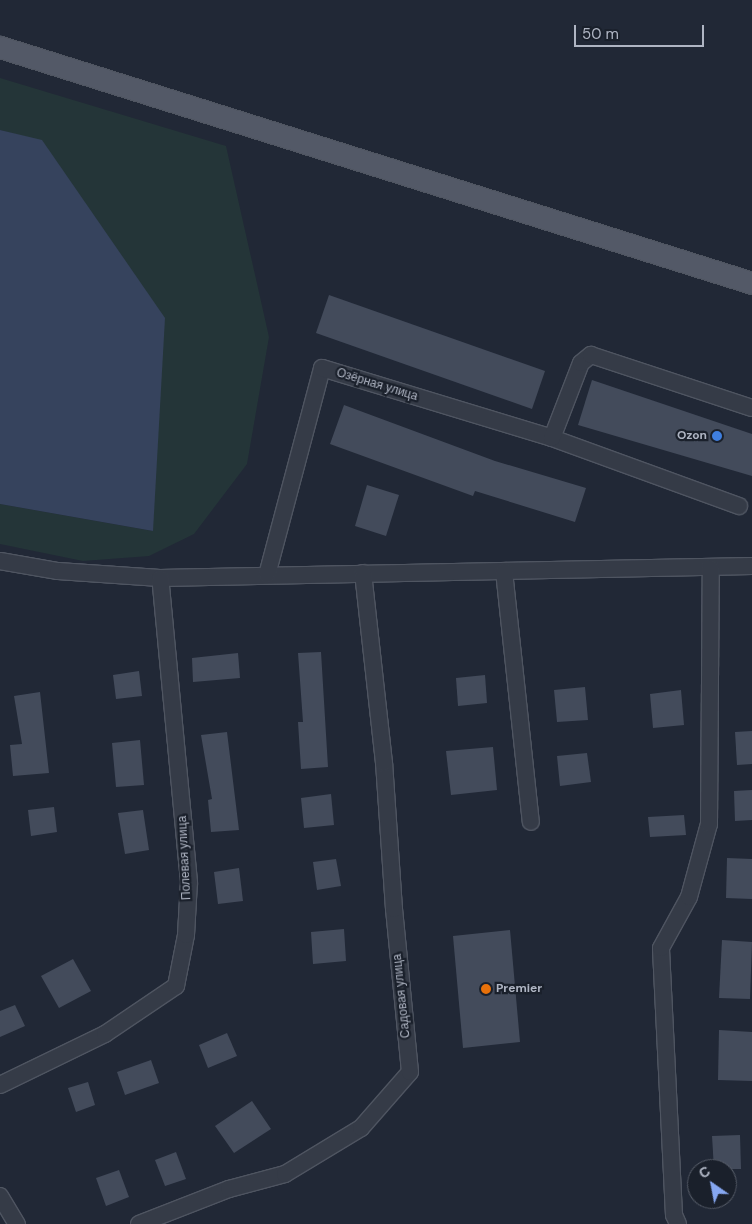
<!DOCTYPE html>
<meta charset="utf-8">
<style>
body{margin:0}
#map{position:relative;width:752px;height:1224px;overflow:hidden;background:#212836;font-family:"DM Sans",sans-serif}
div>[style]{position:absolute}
.green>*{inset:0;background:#243538}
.water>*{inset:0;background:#36435d}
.building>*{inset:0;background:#434b5b}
.roads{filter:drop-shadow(1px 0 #4f5561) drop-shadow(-1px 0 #4f5561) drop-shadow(0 1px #4f5561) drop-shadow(0 -1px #4f5561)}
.minor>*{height:16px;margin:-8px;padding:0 8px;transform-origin:8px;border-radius:8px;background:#353b47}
.major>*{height:21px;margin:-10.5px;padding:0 10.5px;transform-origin:10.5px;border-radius:10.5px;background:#535967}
.dots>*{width:14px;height:14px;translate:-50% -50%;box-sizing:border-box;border:2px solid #1a202b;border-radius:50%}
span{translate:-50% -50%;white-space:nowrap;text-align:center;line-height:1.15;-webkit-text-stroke:4.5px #1a202b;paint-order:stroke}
.street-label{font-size:12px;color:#afb5c3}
.poi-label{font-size:12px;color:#afb5c3;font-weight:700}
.right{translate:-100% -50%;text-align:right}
.left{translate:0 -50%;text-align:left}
.north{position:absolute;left:687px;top:1159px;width:50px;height:50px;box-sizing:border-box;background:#1a202b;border:1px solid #565c68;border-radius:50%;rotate:327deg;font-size:14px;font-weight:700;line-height:20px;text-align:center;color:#afb5c3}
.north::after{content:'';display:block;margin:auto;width:18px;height:22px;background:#86a7f1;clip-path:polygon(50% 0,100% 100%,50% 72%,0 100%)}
.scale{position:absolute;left:574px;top:25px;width:130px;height:22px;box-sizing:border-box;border:2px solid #afb5c3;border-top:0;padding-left:6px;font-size:15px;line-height:18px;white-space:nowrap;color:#afb5c3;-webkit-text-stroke:4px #1a202b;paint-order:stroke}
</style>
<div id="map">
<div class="green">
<div style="clip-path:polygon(0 78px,226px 146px,269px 337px,247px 464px,194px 534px,149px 556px,83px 561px,0 544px,0 504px,153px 531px,42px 141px,0 130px)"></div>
</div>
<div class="water">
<div style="clip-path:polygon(0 130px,42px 140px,165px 318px,153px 531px,0 504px)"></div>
</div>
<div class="building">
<div style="clip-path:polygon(329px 295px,545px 371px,532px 409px,316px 333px)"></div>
<div style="clip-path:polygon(592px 380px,752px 434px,752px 476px,578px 425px)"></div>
<div style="clip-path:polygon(344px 405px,495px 461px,586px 488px,575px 522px,475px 491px,473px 496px,330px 444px)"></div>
<div style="clip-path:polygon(367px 485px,399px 495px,386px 536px,355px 526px)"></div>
<div style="clip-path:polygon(321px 652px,328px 767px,301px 769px,298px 722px,303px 722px,298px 653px)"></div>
<div style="clip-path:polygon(238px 653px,240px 678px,193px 682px,192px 658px)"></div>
<div style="clip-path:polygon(139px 671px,142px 696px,116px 699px,113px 675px)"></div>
<div style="clip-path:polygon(485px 675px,487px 703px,458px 706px,456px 678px)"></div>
<div style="clip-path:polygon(585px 687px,588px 720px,557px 722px,554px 690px)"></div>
<div style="clip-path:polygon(681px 690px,684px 725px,653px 728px,650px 694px)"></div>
<div style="clip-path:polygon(40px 692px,49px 773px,13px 776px,10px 745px,22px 744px,14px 696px)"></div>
<div style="clip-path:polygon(752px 731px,752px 764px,737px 765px,735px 732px)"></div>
<div style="clip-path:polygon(227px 732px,239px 830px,211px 832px,208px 800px,212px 799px,201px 735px)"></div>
<div style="clip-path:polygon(140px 740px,144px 785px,116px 787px,112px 743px)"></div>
<div style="clip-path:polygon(493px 747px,497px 790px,451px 795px,446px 751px)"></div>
<div style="clip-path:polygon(587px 753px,591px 782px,560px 786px,557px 756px)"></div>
<div style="clip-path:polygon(752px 790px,752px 820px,735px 821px,734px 791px)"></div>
<div style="clip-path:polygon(331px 794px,334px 825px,304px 828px,301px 798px)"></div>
<div style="clip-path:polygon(54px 807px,57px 832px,31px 836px,28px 810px)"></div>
<div style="clip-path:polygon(143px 810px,149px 850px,125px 854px,118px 813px)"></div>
<div style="clip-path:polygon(684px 815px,686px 835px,650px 837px,648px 817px)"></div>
<div style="clip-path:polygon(727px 858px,752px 859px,752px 899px,726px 898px)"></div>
<div style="clip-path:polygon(336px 859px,341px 886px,317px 890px,313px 862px)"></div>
<div style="clip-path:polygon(239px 868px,243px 901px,218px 904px,214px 872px)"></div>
<div style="clip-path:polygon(344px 929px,346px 961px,313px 964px,311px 932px)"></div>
<div style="clip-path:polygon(510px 930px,520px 1042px,463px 1048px,453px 936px)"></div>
<div style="clip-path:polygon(722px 940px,752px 942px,750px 999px,719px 998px)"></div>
<div style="clip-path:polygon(73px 959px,91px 991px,59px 1008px,41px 976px)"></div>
<div style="clip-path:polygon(15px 1005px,25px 1026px,0 1037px,0 1011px)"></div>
<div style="clip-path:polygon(719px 1030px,752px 1032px,752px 1081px,718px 1080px)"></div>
<div style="clip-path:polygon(227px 1033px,237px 1056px,208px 1068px,199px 1045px)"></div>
<div style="clip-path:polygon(151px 1060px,159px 1083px,125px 1095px,117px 1072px)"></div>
<div style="clip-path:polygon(88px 1082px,95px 1105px,76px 1112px,68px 1088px)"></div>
<div style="clip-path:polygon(252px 1101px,271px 1129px,234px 1153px,215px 1126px)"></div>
<div style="clip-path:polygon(740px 1135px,741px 1169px,714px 1169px,712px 1136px)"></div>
<div style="clip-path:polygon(176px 1152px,186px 1179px,165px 1186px,155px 1160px)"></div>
<div style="clip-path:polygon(119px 1170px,129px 1197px,106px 1206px,96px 1178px)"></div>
</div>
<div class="roads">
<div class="minor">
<div style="left:552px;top:438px;width:199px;rotate:20deg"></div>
<div style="left:0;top:561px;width:59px;rotate:9.8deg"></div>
<div style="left:58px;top:571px;width:102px;rotate:3.9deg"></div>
<div style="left:160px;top:578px;width:592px;rotate:-1.16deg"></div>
<div style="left:504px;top:571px;width:252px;rotate:83.9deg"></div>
<div style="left:267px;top:575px;width:214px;rotate:-75.1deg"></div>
<div style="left:322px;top:368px;width:240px;rotate:16.9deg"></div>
<div style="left:552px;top:438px;width:80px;rotate:-68.9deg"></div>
<div style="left:581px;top:363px;width:13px;rotate:-39deg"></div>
<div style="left:591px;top:355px;width:169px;rotate:18.2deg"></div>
<div style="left:0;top:1085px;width:117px;rotate:-25.9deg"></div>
<div style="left:105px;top:1034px;width:86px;rotate:-34.1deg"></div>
<div style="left:176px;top:986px;width:52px;rotate:-78.9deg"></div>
<div style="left:186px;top:935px;width:53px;rotate:-86.8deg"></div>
<div style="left:189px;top:882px;width:305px;rotate:-95.4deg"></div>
<div style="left:0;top:1196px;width:33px;rotate:59deg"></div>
<div style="left:139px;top:1224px;width:97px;rotate:-21.3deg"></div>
<div style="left:229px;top:1189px;width:58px;rotate:-15deg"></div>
<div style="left:285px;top:1174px;width:89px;rotate:-31.2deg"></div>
<div style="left:361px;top:1128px;width:74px;rotate:-48.8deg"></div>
<div style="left:410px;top:1072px;width:164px;rotate:-95.6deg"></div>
<div style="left:394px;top:909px;width:146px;rotate:-93.9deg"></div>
<div style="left:384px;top:763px;width:191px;rotate:-96.3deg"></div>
<div style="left:678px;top:1224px;width:10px;rotate:-114deg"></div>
<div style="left:674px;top:1215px;width:267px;rotate:-92.8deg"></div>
<div style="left:661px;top:948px;width:58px;rotate:-61.2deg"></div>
<div style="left:689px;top:897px;width:76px;rotate:-74.7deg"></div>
<div style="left:709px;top:824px;width:256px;rotate:-89.6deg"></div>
</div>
<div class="major">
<div style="left:0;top:47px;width:788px;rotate:17.42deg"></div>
</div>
</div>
<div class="dots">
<div style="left:717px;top:436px;background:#3f7fe0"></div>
<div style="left:486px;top:989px;background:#e8710a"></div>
</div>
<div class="street-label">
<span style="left:377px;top:385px;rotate:17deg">Озёрная улица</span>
<span style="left:185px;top:858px;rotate:-93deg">Полевая улица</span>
<span style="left:402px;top:996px;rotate:-96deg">Садовая улица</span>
</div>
<div class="poi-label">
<span class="right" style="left:707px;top:436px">Ozon</span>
<span class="left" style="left:496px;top:989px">Premier</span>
</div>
<div class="north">С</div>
<div class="scale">50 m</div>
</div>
